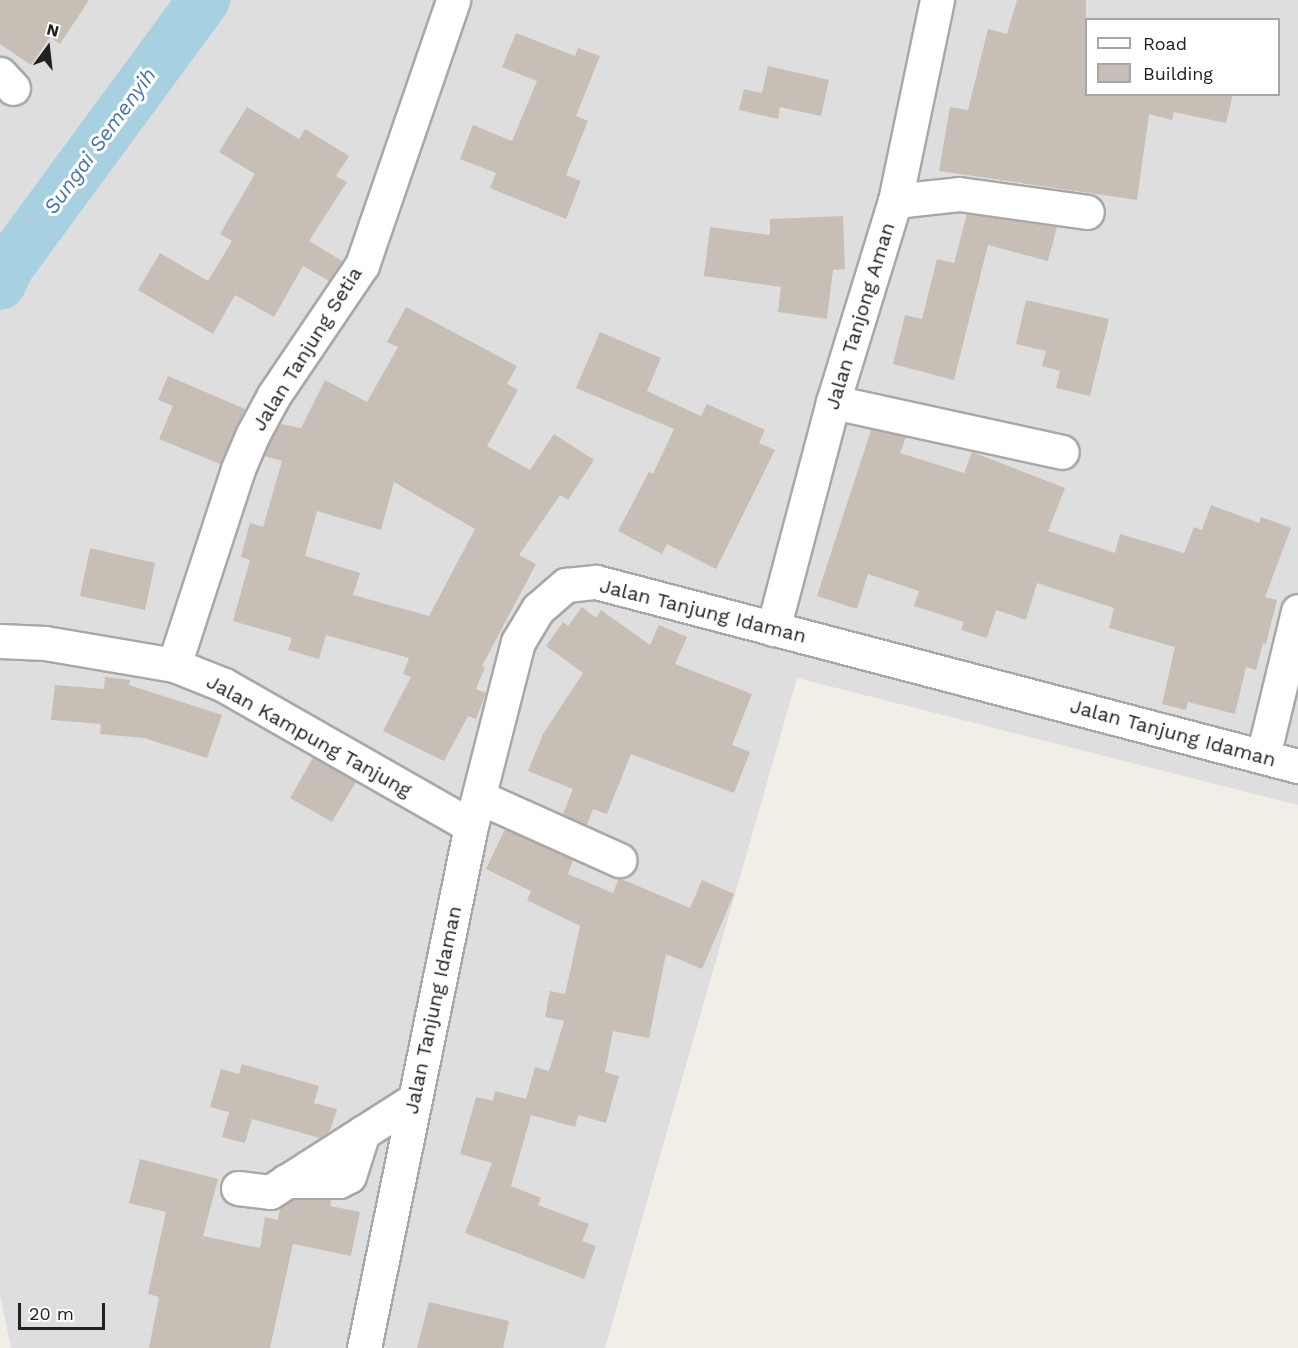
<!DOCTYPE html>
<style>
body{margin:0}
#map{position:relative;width:1298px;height:1348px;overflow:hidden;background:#f1eee7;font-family:"Work Sans",sans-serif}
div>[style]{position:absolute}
.residential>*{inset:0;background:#dfdede}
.river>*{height:52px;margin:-26px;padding:0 26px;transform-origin:26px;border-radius:26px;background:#a7d1e0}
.building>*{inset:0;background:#c7beb6}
.roads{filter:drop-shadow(2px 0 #a8a8a8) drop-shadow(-2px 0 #a8a8a8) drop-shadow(0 2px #a8a8a8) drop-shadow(0 -2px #a8a8a8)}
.minor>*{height:33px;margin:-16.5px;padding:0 16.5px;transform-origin:16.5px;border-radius:16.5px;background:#fff}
span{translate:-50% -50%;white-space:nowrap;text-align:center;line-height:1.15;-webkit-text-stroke:6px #fff;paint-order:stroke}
.street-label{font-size:20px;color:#212121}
.water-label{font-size:21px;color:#4675ad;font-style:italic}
.legend{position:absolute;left:1085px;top:18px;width:195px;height:78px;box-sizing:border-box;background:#fff;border:2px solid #a6a6a6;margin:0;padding:8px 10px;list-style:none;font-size:18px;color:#212121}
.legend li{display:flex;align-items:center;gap:12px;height:30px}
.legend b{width:30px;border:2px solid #a6a6a6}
.north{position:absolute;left:18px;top:18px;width:60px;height:60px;-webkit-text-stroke:4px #fff;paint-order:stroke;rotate:15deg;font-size:16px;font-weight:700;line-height:24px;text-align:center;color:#212121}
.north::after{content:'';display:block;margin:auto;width:21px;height:27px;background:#212121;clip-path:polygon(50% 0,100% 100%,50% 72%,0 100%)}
.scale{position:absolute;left:18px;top:1303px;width:87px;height:27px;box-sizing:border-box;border:3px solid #212121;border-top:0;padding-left:8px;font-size:18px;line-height:21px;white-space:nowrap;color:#212121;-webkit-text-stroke:4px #fff;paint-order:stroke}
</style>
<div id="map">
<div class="residential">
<div style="clip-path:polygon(evenodd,0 0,1298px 0,1298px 805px,797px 678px,605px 1348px,11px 1348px,0 1295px,0 0,1086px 20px,1278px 20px,1278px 94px,1086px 94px,1086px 20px)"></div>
</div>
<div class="river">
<div style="left:0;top:284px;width:17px;rotate:-66deg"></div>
<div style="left:7px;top:268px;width:333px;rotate:-53.7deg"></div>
</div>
<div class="building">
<div style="clip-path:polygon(0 0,89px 0,60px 44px,50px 37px,31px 65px,0 44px)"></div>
<div style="clip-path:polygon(1017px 0,1086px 0,1086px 94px,1233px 94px,1226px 123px,1174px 112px,1172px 120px,1149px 114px,1137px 200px,939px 171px,950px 107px,968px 110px,988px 29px,1007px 34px)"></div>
<div style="clip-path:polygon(516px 33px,575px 56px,578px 48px,600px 56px,576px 116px,588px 121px,566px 175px,581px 181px,566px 219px,490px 188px,496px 173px,460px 159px,473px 125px,512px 141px,537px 81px,502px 67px)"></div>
<div style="clip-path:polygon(768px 66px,829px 80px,821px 116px,780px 107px,778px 119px,739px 110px,744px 89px,762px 93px)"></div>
<div style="clip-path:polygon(247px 107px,299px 139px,305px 129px,349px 156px,336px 176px,347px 182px,309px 241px,342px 261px,329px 281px,303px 266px,274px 317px,235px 295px,213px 334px,138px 290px,160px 253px,208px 281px,232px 241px,220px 234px,255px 174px,219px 152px)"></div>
<div style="clip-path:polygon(967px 214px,1057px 227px,1048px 261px,988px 245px,954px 380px,893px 364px,905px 315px,922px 319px,937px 259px,954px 263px)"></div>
<div style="clip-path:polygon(843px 216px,845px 269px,833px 270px,827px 319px,778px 312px,781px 287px,704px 276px,710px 227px,770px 235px,770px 219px)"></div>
<div style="clip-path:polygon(1026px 300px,1109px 319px,1090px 396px,1056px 388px,1060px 371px,1042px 366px,1046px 351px,1016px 344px)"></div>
<div style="clip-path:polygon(evenodd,406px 307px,517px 366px,507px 384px,518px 390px,487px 446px,530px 470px,554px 434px,594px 460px,568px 500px,560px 495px,519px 555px,536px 564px,482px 666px,485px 667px,476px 689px,486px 693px,476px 719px,468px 716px,444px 761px,383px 731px,411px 677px,403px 674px,409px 658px,326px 635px,319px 659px,288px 650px,292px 638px,233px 621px,250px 560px,241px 557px,250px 523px,263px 527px,282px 461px,264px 456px,280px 424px,301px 428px,325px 380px,367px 402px,398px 347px,387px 342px,406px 307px,394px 482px,475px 529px,429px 616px,353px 595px,360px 573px,305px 556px,317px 511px,381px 530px,394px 482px)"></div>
<div style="clip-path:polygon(600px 332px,661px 358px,647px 391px,701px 416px,707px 404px,765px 430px,759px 443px,775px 450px,716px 569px,667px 544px,662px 554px,618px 531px,649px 472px,653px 474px,674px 429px,576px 388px)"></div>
<div style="clip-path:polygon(168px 376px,245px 409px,220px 464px,159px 439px,173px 406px,158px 400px)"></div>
<div style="clip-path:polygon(871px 430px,906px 437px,900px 453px,964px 473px,972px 452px,1065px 488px,1048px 531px,1115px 553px,1120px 534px,1184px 553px,1194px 527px,1202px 530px,1211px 505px,1259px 523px,1261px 517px,1291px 528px,1265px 597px,1277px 600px,1266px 644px,1263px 643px,1256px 670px,1246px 667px,1235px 714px,1188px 702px,1186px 710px,1162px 704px,1175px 647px,1109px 628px,1114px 608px,1037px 583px,1026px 620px,996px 610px,987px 638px,961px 630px,964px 622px,914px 606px,919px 591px,868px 574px,857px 609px,817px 596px)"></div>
<div style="clip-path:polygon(90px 548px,155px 563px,145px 610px,80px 596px)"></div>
<div style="clip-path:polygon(582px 607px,596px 618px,601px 610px,650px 645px,659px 625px,687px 637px,675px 664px,752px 694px,732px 745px,750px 752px,734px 793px,631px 754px,607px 814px,593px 809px,587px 825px,563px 814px,573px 789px,528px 771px,543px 734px,583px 673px,546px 646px,563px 622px,568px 626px)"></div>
<div style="clip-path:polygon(105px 677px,130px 680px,129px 685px,222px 715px,207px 758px,144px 738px,100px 734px,101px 724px,51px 720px,55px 685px,104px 689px)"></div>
<div style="clip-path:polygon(313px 758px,356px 782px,332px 822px,290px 798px)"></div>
<div style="clip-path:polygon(505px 829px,573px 860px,568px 874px,613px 893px,619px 878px,690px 908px,702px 880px,734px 894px,702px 969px,666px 954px,649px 1038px,613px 1031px,605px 1072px,619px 1076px,606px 1123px,578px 1115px,575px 1127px,531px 1115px,511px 1186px,541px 1198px,538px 1205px,589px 1224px,582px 1241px,596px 1246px,584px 1279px,465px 1233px,492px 1163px,460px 1154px,476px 1097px,493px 1101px,495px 1091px,526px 1099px,535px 1067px,549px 1071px,564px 1021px,545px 1017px,550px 991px,565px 994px,580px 926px,527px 900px,531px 891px,486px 869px)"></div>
<div style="clip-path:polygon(242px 1064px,319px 1086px,314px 1103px,337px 1109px,330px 1131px,320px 1138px,252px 1119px,245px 1143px,222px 1137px,229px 1112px,210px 1107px,221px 1069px,239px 1074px)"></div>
<div style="clip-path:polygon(140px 1159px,218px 1179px,203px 1236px,260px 1248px,265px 1217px,278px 1220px,280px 1208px,293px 1200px,331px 1200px,330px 1206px,360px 1212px,351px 1256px,293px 1244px,270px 1348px,149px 1348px,159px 1297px,148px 1294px,166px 1212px,129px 1203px)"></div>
<div style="clip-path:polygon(429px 1302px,509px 1321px,503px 1348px,417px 1348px)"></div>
</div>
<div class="roads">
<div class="minor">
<div style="left:0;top:74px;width:19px;rotate:47deg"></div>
<div style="left:895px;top:201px;width:64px;rotate:-6.2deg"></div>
<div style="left:959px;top:194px;width:129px;rotate:8deg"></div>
<div style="left:833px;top:402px;width:234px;rotate:12.3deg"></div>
<div style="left:773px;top:629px;width:235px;rotate:-75.2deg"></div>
<div style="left:833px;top:402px;width:210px;rotate:-72.9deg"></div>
<div style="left:895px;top:201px;width:205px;rotate:-78.2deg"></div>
<div style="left:0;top:641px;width:45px;rotate:2.5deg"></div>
<div style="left:45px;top:643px;width:131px;rotate:9.7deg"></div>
<div style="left:174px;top:665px;width:54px;rotate:21.8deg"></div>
<div style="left:224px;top:685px;width:284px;rotate:29.7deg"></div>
<div style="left:174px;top:665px;width:206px;rotate:-71.9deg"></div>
<div style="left:238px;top:469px;width:38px;rotate:-67deg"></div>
<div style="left:253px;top:434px;width:44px;rotate:-61.7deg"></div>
<div style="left:274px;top:395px;width:157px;rotate:-55.9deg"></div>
<div style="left:362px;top:265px;width:280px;rotate:-71deg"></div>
<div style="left:1263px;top:756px;width:149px;rotate:-76.4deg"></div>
<div style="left:479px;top:797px;width:154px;rotate:24.2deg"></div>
<div style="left:286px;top:1181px;width:53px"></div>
<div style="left:339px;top:1181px;width:11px;rotate:-27deg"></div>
<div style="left:349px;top:1176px;width:46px;rotate:-72.3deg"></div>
<div style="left:238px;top:1188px;width:32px;rotate:7deg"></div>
<div style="left:270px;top:1192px;width:171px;rotate:-32.6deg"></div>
<div style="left:364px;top:1348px;width:533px;rotate:-78.42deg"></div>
<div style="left:471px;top:826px;width:190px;rotate:-75.7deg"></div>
<div style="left:518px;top:642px;width:39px;rotate:-59deg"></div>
<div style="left:538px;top:609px;width:37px;rotate:-41deg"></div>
<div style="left:566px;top:585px;width:30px;rotate:-6deg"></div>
<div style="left:596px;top:582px;width:726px;rotate:14.69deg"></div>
</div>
</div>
<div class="street-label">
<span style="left:860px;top:316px;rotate:-73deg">Jalan Tanjong Aman</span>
<span style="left:307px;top:349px;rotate:-58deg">Jalan Tanjung Setia</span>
<span style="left:703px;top:611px;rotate:14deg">Jalan Tanjung Idaman</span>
<span style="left:1173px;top:733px;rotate:15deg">Jalan Tanjung Idaman</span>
<span style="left:309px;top:736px;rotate:29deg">Jalan Kampung Tanjung</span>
<span style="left:433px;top:1010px;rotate:-78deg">Jalan Tanjung Idaman</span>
</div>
<div class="water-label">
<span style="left:100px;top:141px;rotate:-54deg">Sungai Semenyih</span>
</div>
<ul class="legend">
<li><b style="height:8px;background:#fff"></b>Road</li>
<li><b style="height:16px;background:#c7beb6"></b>Building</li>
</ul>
<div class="north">N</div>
<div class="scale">20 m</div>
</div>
